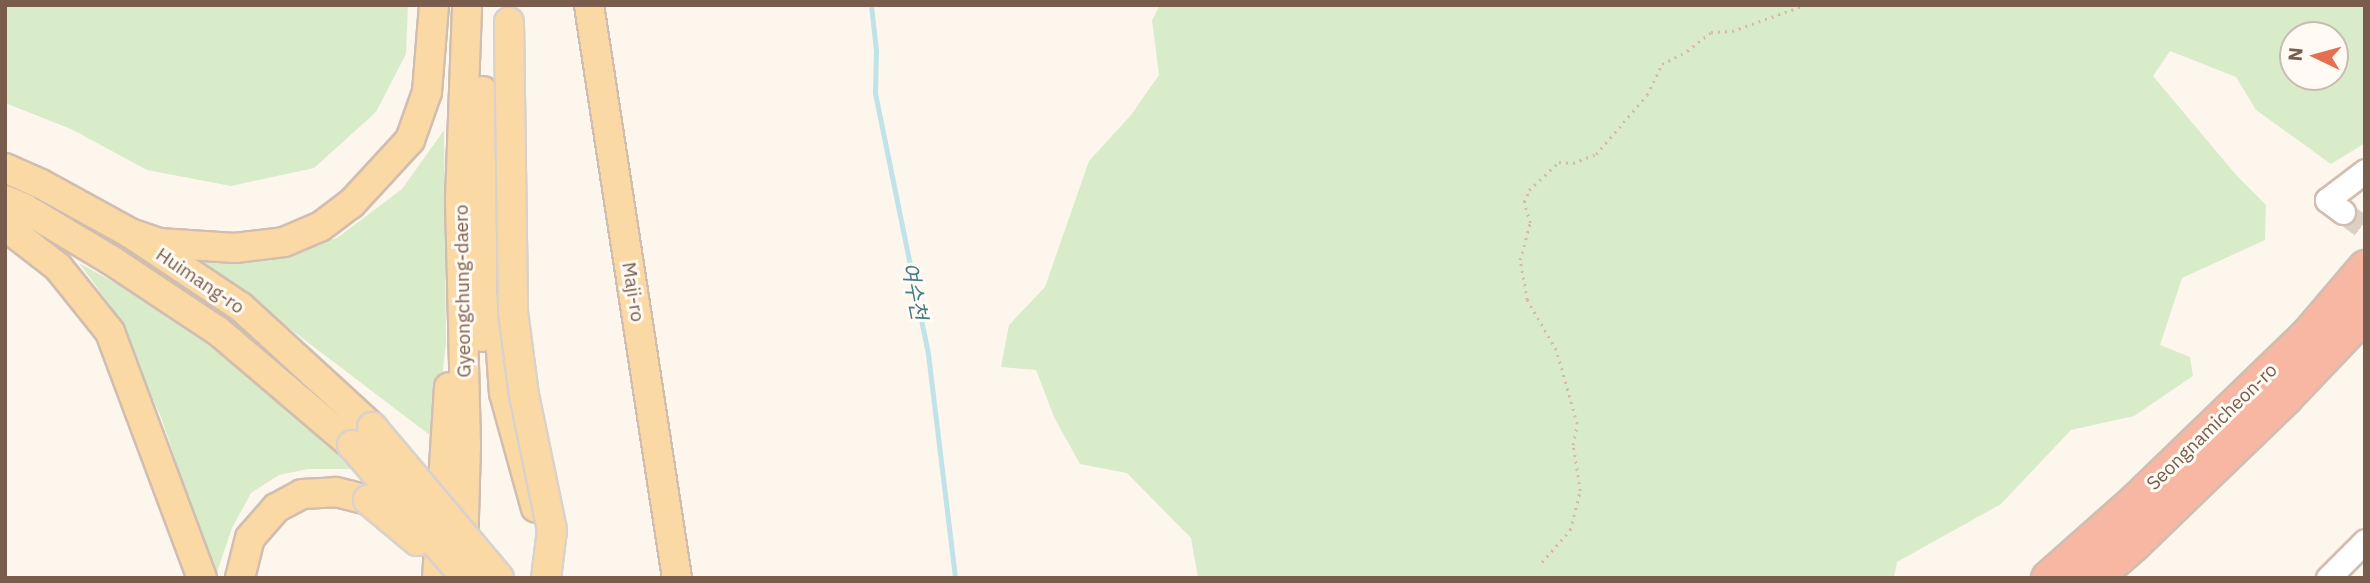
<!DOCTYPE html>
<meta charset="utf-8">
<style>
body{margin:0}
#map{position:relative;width:2370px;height:583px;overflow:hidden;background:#fdf6ec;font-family:"IBM Plex Sans","Noto Sans KR",sans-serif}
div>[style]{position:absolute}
.green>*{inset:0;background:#d8ecc9}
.stream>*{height:5px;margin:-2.5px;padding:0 2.5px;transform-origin:2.5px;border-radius:2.5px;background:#bfe3e8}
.minor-tunnel>*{height:23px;margin-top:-11.5px;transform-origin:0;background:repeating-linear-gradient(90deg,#dcd0c4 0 23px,transparent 0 34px)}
.path>*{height:2.5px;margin-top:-1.25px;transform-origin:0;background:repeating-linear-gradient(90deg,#d9b8a5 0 2px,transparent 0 7px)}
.roads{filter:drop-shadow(2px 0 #d1beb0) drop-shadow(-2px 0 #d1beb0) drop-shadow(0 2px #d1beb0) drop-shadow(0 -2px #d1beb0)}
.minor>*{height:23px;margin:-11.5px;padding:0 11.5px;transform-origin:11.5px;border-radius:11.5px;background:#fff}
.major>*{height:28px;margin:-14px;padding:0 14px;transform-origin:14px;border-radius:14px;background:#fbd9a5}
.highway>*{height:33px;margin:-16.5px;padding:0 16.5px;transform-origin:16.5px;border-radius:16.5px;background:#f7b7a3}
.bridges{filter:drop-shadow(2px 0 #dad1cd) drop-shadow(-2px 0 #dad1cd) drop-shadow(0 2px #dad1cd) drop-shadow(0 -2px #dad1cd)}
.major-bridge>*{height:28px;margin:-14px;padding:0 14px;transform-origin:14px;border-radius:14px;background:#fbd9a5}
span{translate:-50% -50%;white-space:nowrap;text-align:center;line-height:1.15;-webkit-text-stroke:6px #fffaf3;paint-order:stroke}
.street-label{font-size:19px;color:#7a5c4d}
.water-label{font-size:21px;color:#437c86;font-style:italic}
.frame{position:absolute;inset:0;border:7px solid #7a5c4d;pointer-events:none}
.north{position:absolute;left:2279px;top:21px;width:70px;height:70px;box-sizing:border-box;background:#fffaf3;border:2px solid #cabbb1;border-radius:50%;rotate:275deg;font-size:19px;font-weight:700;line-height:28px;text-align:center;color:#7a5c4d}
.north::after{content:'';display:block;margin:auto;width:24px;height:32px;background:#e76f51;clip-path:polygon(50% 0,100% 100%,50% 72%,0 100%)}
</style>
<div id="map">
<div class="green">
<div style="clip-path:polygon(5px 5px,408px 5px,406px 54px,376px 112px,314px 168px,231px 186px,147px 170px,71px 129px,5px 103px)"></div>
<div style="clip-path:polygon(evenodd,1160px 5px,2365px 5px,2365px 143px,2331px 164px,2256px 110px,2236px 77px,2170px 51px,2153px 76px,2237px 176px,2266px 205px,2265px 240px,2182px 278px,2160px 345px,2190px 357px,2193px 376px,2134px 416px,2071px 430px,2001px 504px,1897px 562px,1894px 578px,1198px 578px,1191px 538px,1127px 473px,1080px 464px,1054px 417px,1036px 370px,1001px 367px,1009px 325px,1045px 287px,1089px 161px,1131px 115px,1159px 75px,1152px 20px,1160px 5px,2293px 35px,2335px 35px,2335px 77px,2293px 77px,2293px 35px)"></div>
<div style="clip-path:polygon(444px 130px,446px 343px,435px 439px,198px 259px,274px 256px,337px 238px,402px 189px)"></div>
<div style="clip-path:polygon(79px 263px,170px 313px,267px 383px,356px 469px,308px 469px,279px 475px,251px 493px,232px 528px,215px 578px,161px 417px,110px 305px)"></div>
</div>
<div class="stream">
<div style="left:871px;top:5px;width:45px;rotate:83.7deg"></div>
<div style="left:876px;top:50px;width:43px;rotate:91.3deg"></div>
<div style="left:875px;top:93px;width:266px;rotate:78.5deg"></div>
<div style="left:928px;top:354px;width:226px;rotate:83.1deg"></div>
</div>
<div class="minor-tunnel">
<div style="left:2343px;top:212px;width:27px;rotate:36deg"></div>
</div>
<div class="path">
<div style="left:1542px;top:562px;width:43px;rotate:-48.8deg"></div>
<div style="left:1570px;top:530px;width:40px;rotate:-75.6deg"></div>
<div style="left:1580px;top:491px;width:47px;rotate:-98.7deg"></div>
<div style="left:1573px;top:445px;width:21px;rotate:-79deg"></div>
<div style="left:1577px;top:424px;width:77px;rotate:-105.8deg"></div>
<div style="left:1556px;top:350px;width:58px;rotate:-120.1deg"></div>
<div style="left:1527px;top:300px;width:41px;rotate:-99.9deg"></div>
<div style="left:1520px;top:260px;width:38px;rotate:-75deg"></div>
<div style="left:1530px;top:223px;width:22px;rotate:-106deg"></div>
<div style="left:1524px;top:202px;width:13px;rotate:-67deg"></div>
<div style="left:1529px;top:190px;width:41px;rotate:-43deg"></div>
<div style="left:1559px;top:162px;width:14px;rotate:4deg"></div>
<div style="left:1573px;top:163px;width:25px;rotate:-21deg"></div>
<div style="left:1596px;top:154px;width:78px;rotate:-49.2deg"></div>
<div style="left:1647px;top:95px;width:34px;rotate:-64deg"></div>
<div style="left:1662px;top:64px;width:28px;rotate:-27deg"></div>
<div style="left:1687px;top:51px;width:31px;rotate:-38deg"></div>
<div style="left:1711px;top:32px;width:21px;rotate:-3deg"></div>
<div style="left:1732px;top:31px;width:77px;rotate:-19.6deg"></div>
</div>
<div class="roads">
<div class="minor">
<div style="left:2343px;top:212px;width:20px;rotate:-143deg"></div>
<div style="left:2327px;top:200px;width:48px;rotate:-37.3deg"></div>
<div style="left:2328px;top:578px;width:52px;rotate:-45deg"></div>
</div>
<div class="major">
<div style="left:589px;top:5px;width:580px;rotate:81.27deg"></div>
<div style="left:5px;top:168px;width:39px;rotate:24deg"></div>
<div style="left:41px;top:184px;width:102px;rotate:28.8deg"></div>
<div style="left:130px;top:233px;width:133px;rotate:33.7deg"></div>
<div style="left:241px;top:307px;width:178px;rotate:42.5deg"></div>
<div style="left:5px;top:200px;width:21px;rotate:23deg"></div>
<div style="left:24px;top:208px;width:101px;rotate:30.9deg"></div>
<div style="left:111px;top:260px;width:128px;rotate:33.6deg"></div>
<div style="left:218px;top:331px;width:176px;rotate:40.4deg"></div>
<div style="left:5px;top:226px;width:67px;rotate:37.7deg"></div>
<div style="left:58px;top:267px;width:83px;rotate:51.3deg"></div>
<div style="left:110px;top:332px;width:263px;rotate:69.5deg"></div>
<div style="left:130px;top:233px;width:31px;rotate:19deg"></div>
<div style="left:159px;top:243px;width:76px;rotate:3.8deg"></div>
<div style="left:235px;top:248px;width:49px;rotate:-7deg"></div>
<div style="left:284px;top:242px;width:39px;rotate:-23deg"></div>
<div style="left:320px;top:227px;width:39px;rotate:-37deg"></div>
<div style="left:351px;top:204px;width:87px;rotate:-47.3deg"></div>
<div style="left:410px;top:140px;width:51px;rotate:-70.5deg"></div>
<div style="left:427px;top:92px;width:87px;rotate:-85.4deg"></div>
<div style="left:498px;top:308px;width:85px;rotate:86deg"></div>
<div style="left:504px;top:393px;width:119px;rotate:74.5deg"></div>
<div style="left:482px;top:337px;width:246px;rotate:-89.8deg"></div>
<div style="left:463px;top:552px;width:106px;rotate:-88.4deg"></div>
<div style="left:466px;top:446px;width:247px;rotate:-91.4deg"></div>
<div style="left:460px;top:199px;width:194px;rotate:-87.9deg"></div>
<div style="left:240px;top:578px;width:41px;rotate:-76deg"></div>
<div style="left:250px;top:538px;width:40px;rotate:-49deg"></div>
<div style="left:276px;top:508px;width:30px;rotate:-28deg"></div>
<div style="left:302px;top:494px;width:34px;rotate:-3deg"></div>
<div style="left:336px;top:492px;width:33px;rotate:14deg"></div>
<div style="left:437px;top:578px;width:191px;rotate:-86.4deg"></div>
</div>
<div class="highway">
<div style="left:2048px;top:578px;width:116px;rotate:-41.5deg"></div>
<div style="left:2135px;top:501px;width:240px;rotate:-44deg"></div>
<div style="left:2308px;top:334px;width:88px;rotate:-49.6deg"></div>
<div style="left:2094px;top:578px;width:52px;rotate:-41.1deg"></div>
<div style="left:2133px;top:544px;width:213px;rotate:-44deg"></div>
<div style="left:2286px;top:396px;width:115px;rotate:-46.4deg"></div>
</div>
</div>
<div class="bridges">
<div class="major-bridge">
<div style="left:509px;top:22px;width:290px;rotate:89.2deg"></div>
<div style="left:513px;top:312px;width:84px;rotate:82.5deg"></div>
<div style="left:524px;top:395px;width:138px;rotate:78.3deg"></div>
<div style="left:552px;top:530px;width:48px;rotate:97.1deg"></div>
<div style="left:372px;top:427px;width:197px;rotate:49.9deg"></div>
<div style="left:352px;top:445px;width:175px;rotate:49.4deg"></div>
<div style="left:368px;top:500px;width:64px;rotate:39.9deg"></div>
</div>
</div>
<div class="street-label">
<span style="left:200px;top:281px;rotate:34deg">Huimang-ro</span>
<span style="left:463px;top:291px;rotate:-91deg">Gyeongchung-daero</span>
<span style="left:633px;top:292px;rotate:81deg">Maji-ro</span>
<span style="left:2212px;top:427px;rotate:-44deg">Seongnamicheon-ro</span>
</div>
<div class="water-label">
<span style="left:915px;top:291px;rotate:79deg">여수천</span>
</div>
<div class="frame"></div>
<div class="north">N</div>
</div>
